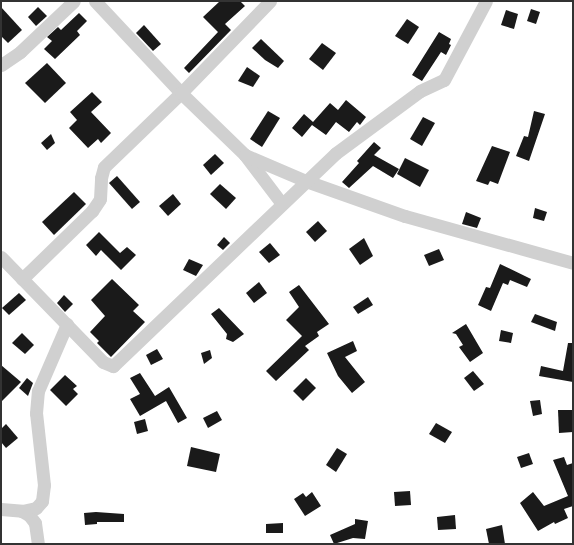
<!DOCTYPE html>
<style>
body{margin:0}
#map{position:relative;width:574px;height:545px;overflow:hidden;background:#fff;font-family:"Source Sans 3",sans-serif}
div>[style]{position:absolute}
.building>*{inset:0;background:#1a1a1a}
.street>*{height:13px;margin:-6.5px;padding:0 6.5px;transform-origin:6.5px;border-radius:6.5px;background:#d0d0d0}
span{translate:-50% -50%;white-space:nowrap;text-align:center;line-height:1.15;-webkit-text-stroke:4px #fff;paint-order:stroke}
.frame{position:absolute;inset:0;border:2px solid #333;pointer-events:none}
</style>
<div id="map">
<div class="building">
<div style="clip-path:polygon(220px 1px,240px 1px,245px 6px,225px 24px,231px 30px,189px 73px,184px 68px,218px 32px,203px 17px)"></div>
<div style="clip-path:polygon(1px 7px,22px 30px,8px 43px,1px 36px)"></div>
<div style="clip-path:polygon(38px 7px,47px 16px,36px 26px,28px 17px)"></div>
<div style="clip-path:polygon(531px 9px,540px 12px,536px 24px,527px 21px)"></div>
<div style="clip-path:polygon(506px 10px,518px 14px,514px 29px,501px 25px)"></div>
<div style="clip-path:polygon(79px 13px,87px 21px,77px 31px,80px 35px,55px 59px,44px 49px,52px 41px,47px 37px,58px 27px,61px 30px)"></div>
<div style="clip-path:polygon(407px 19px,419px 27px,408px 44px,395px 36px)"></div>
<div style="clip-path:polygon(144px 25px,161px 44px,153px 51px,136px 33px)"></div>
<div style="clip-path:polygon(439px 32px,451px 39px,449px 44px,451px 45px,446px 55px,441px 52px,422px 81px,412px 75px)"></div>
<div style="clip-path:polygon(261px 39px,284px 61px,278px 68px,265px 60px,252px 48px)"></div>
<div style="clip-path:polygon(322px 43px,336px 53px,323px 70px,309px 59px)"></div>
<div style="clip-path:polygon(47px 63px,66px 83px,45px 103px,25px 83px)"></div>
<div style="clip-path:polygon(247px 67px,260px 76px,253px 87px,238px 81px)"></div>
<div style="clip-path:polygon(92px 92px,102px 102px,91px 112px,111px 133px,101px 143px,98px 139px,88px 148px,69px 128px,77px 120px,70px 112px)"></div>
<div style="clip-path:polygon(346px 100px,366px 117px,360px 125px,357px 122px,349px 132px,336px 122px,326px 135px,312px 125px,302px 137px,292px 128px,304px 114px,313px 122px,330px 103px,338px 110px)"></div>
<div style="clip-path:polygon(268px 111px,280px 118px,262px 147px,250px 139px)"></div>
<div style="clip-path:polygon(534px 111px,545px 114px,529px 161px,516px 156px,524px 136px,528px 137px)"></div>
<div style="clip-path:polygon(423px 117px,435px 123px,422px 146px,410px 139px)"></div>
<div style="clip-path:polygon(51px 134px,55px 143px,47px 150px,41px 143px)"></div>
<div style="clip-path:polygon(374px 142px,381px 148px,374px 155px,399px 169px,393px 178px,373px 166px,349px 188px,342px 182px,359px 163px,357px 161px)"></div>
<div style="clip-path:polygon(492px 146px,510px 152px,498px 184px,490px 181px,488px 185px,476px 181px)"></div>
<div style="clip-path:polygon(215px 154px,224px 163px,211px 175px,203px 165px)"></div>
<div style="clip-path:polygon(405px 158px,429px 170px,420px 187px,397px 174px)"></div>
<div style="clip-path:polygon(117px 176px,140px 202px,132px 209px,109px 183px)"></div>
<div style="clip-path:polygon(220px 184px,236px 198px,226px 209px,210px 194px)"></div>
<div style="clip-path:polygon(74px 192px,86px 204px,54px 235px,42px 222px)"></div>
<div style="clip-path:polygon(173px 194px,181px 204px,168px 216px,159px 206px)"></div>
<div style="clip-path:polygon(535px 208px,547px 212px,544px 221px,533px 218px)"></div>
<div style="clip-path:polygon(466px 212px,481px 218px,477px 228px,462px 224px)"></div>
<div style="clip-path:polygon(318px 221px,327px 231px,315px 242px,306px 232px)"></div>
<div style="clip-path:polygon(99px 232px,120px 253px,127px 247px,136px 255px,121px 270px,101px 250px,96px 256px,86px 245px)"></div>
<div style="clip-path:polygon(224px 237px,230px 243px,223px 250px,217px 245px)"></div>
<div style="clip-path:polygon(364px 238px,373px 256px,360px 265px,349px 249px)"></div>
<div style="clip-path:polygon(270px 243px,280px 255px,269px 263px,259px 252px)"></div>
<div style="clip-path:polygon(439px 249px,444px 260px,429px 266px,424px 255px)"></div>
<div style="clip-path:polygon(189px 259px,203px 265px,196px 276px,183px 270px)"></div>
<div style="clip-path:polygon(500px 264px,531px 279px,527px 287px,510px 280px,508px 285px,503px 283px,491px 311px,478px 305px,486px 287px,490px 288px)"></div>
<div style="clip-path:polygon(112px 279px,139px 305px,133px 311px,145px 322px,111px 357px,97px 343px,99px 341px,90px 332px,105px 316px,91px 300px)"></div>
<div style="clip-path:polygon(259px 282px,267px 293px,254px 303px,246px 293px)"></div>
<div style="clip-path:polygon(299px 285px,329px 324px,317px 332px,319px 336px,305px 346px,309px 350px,276px 381px,266px 371px,302px 336px,286px 320px,299px 307px,289px 292px)"></div>
<div style="clip-path:polygon(19px 293px,26px 300px,9px 315px,2px 308px)"></div>
<div style="clip-path:polygon(64px 295px,73px 304px,65px 312px,57px 303px)"></div>
<div style="clip-path:polygon(368px 297px,373px 305px,358px 314px,353px 307px)"></div>
<div style="clip-path:polygon(219px 308px,244px 334px,233px 342px,226px 339px,227px 334px,211px 314px)"></div>
<div style="clip-path:polygon(535px 314px,557px 322px,555px 331px,531px 322px)"></div>
<div style="clip-path:polygon(466px 324px,483px 353px,470px 362px,459px 347px,463px 345px,456px 334px,452px 333px)"></div>
<div style="clip-path:polygon(501px 330px,513px 333px,511px 343px,499px 341px)"></div>
<div style="clip-path:polygon(22px 333px,34px 345px,25px 354px,12px 343px)"></div>
<div style="clip-path:polygon(353px 341px,357px 351px,345px 357px,365px 382px,352px 393px,338px 376px,327px 353px)"></div>
<div style="clip-path:polygon(568px 343px,573px 343px,573px 382px,539px 376px,541px 366px,563px 371px)"></div>
<div style="clip-path:polygon(157px 349px,163px 359px,151px 365px,146px 355px)"></div>
<div style="clip-path:polygon(210px 350px,212px 358px,204px 364px,201px 353px)"></div>
<div style="clip-path:polygon(1px 365px,21px 382px,1px 402px)"></div>
<div style="clip-path:polygon(473px 371px,484px 384px,474px 391px,464px 378px)"></div>
<div style="clip-path:polygon(140px 373px,155px 396px,169px 387px,187px 418px,178px 423px,166px 401px,140px 416px,130px 399px,140px 394px,130px 378px)"></div>
<div style="clip-path:polygon(65px 375px,77px 386px,73px 389px,78px 394px,66px 406px,50px 390px)"></div>
<div style="clip-path:polygon(27px 378px,33px 383px,28px 396px,19px 388px)"></div>
<div style="clip-path:polygon(306px 378px,316px 388px,303px 401px,293px 391px)"></div>
<div style="clip-path:polygon(540px 400px,542px 414px,533px 416px,530px 401px)"></div>
<div style="clip-path:polygon(558px 410px,572px 410px,573px 432px,559px 433px)"></div>
<div style="clip-path:polygon(217px 411px,222px 420px,208px 428px,203px 418px)"></div>
<div style="clip-path:polygon(145px 419px,148px 431px,137px 434px,134px 422px)"></div>
<div style="clip-path:polygon(436px 423px,452px 432px,445px 443px,429px 434px)"></div>
<div style="clip-path:polygon(6px 424px,18px 438px,6px 448px,1px 442px,1px 429px)"></div>
<div style="clip-path:polygon(191px 447px,220px 454px,216px 472px,187px 466px)"></div>
<div style="clip-path:polygon(337px 448px,347px 454px,336px 472px,326px 465px)"></div>
<div style="clip-path:polygon(529px 453px,533px 464px,521px 468px,517px 457px)"></div>
<div style="clip-path:polygon(564px 457px,567px 465px,573px 463px,573px 506px,564px 509px,568px 518px,555px 524px,554px 522px,538px 531px,520px 503px,533px 492px,544px 506px,568px 496px,553px 460px)"></div>
<div style="clip-path:polygon(410px 491px,411px 505px,395px 506px,394px 492px)"></div>
<div style="clip-path:polygon(312px 492px,321px 506px,305px 516px,294px 499px,303px 493px,306px 497px)"></div>
<div style="clip-path:polygon(96px 512px,124px 514px,124px 522px,97px 522px,97px 524px,85px 525px,84px 513px)"></div>
<div style="clip-path:polygon(455px 515px,456px 529px,438px 530px,437px 517px)"></div>
<div style="clip-path:polygon(355px 519px,368px 521px,365px 539px,353px 538px,334px 544px,330px 535px,355px 524px)"></div>
<div style="clip-path:polygon(283px 523px,283px 533px,266px 533px,266px 524px)"></div>
<div style="clip-path:polygon(502px 525px,505px 544px,489px 544px,486px 529px)"></div>
</div>
<div class="street">
<div style="left:95px;top:1px;width:126px;rotate:46.9deg"></div>
<div style="left:181px;top:93px;width:89px;rotate:44.1deg"></div>
<div style="left:245px;top:155px;width:61px;rotate:52.9deg"></div>
<div style="left:1px;top:65px;width:23px;rotate:-34deg"></div>
<div style="left:20px;top:52px;width:74px;rotate:-43.4deg"></div>
<div style="left:245px;top:155px;width:66px;rotate:23.1deg"></div>
<div style="left:306px;top:181px;width:105px;rotate:19.5deg"></div>
<div style="left:405px;top:216px;width:174px;rotate:15.6deg"></div>
<div style="left:1px;top:257px;width:146px;rotate:45.8deg"></div>
<div style="left:103px;top:362px;width:11px;rotate:22deg"></div>
<div style="left:113px;top:366px;width:308px;rotate:-43.7deg"></div>
<div style="left:336px;top:153px;width:104px;rotate:-36.4deg"></div>
<div style="left:420px;top:91px;width:26px;rotate:-25deg"></div>
<div style="left:444px;top:80px;width:89px;rotate:-62deg"></div>
<div style="left:22px;top:279px;width:98px;rotate:-44.2deg"></div>
<div style="left:92px;top:211px;width:14px;rotate:-56deg"></div>
<div style="left:100px;top:199px;width:21px;rotate:-87deg"></div>
<div style="left:101px;top:178px;width:11px;rotate:-75deg"></div>
<div style="left:104px;top:167px;width:107px;rotate:-43.9deg"></div>
<div style="left:181px;top:93px;width:128px;rotate:-45.9deg"></div>
<div style="left:1px;top:509px;width:21px;rotate:5deg"></div>
<div style="left:22px;top:511px;width:8px;rotate:30deg"></div>
<div style="left:29px;top:515px;width:10px;rotate:53deg"></div>
<div style="left:35px;top:523px;width:21px;rotate:82deg"></div>
<div style="left:22px;top:511px;width:14px;rotate:-12deg"></div>
<div style="left:36px;top:508px;width:9px;rotate:-49deg"></div>
<div style="left:42px;top:501px;width:16px;rotate:-83deg"></div>
<div style="left:44px;top:485px;width:72px;rotate:-96.3deg"></div>
<div style="left:36px;top:413px;width:22px;rotate:-85deg"></div>
<div style="left:38px;top:391px;width:73px;rotate:-66.6deg"></div>
</div>
<div class="frame"></div>
</div>
